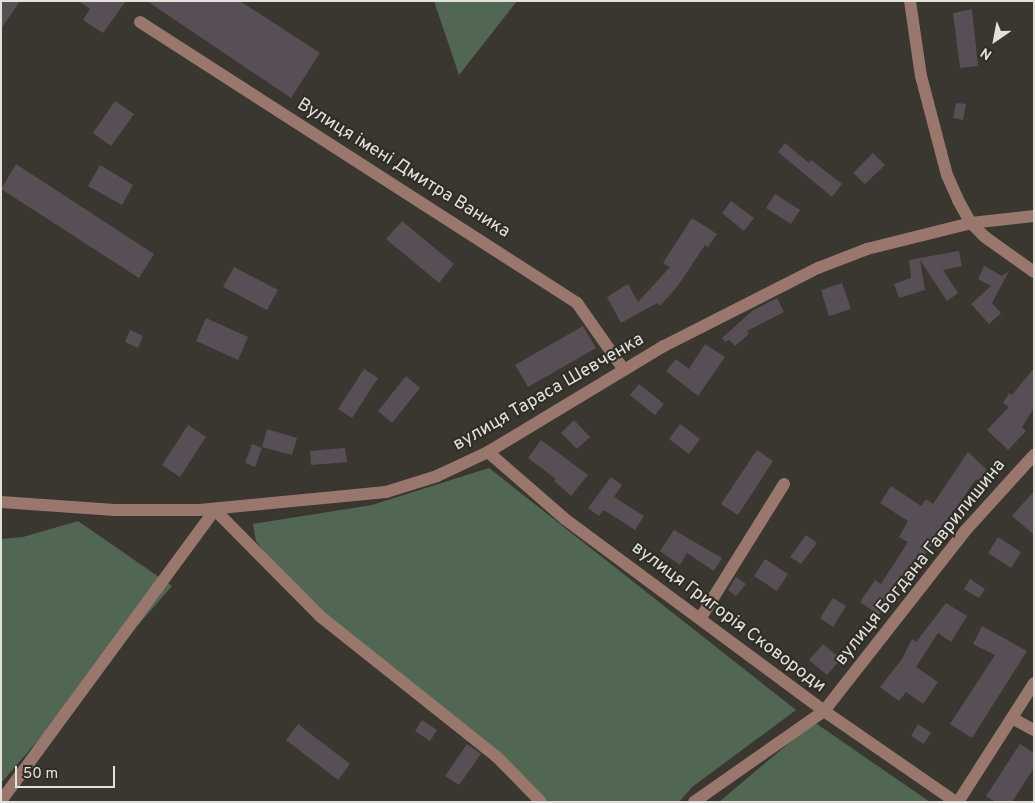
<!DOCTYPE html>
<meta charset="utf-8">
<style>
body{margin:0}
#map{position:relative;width:1035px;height:803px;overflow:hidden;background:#39372f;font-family:Overpass,sans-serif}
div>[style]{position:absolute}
.green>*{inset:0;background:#526753}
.building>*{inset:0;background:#574f55}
.minor>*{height:12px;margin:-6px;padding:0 6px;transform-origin:6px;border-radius:6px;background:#99776d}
span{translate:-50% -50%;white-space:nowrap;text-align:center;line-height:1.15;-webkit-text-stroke:4px #2f2d25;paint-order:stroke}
.street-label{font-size:18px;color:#e2e1dc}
.frame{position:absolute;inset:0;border:2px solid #e2e1dc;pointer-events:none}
.north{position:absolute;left:970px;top:15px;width:50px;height:50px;-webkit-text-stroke:4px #2f2d25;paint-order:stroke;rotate:213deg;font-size:14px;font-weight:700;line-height:20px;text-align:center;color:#e2e1dc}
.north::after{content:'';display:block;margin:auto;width:18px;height:22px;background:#e2e1dc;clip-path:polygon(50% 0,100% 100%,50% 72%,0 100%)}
.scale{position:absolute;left:15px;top:766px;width:100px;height:22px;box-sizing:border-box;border:2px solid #e2e1dc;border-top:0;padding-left:6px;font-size:15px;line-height:18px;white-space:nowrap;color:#e2e1dc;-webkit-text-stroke:4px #2f2d25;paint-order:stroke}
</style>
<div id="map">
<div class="green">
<div style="clip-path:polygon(434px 1px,517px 1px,459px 75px)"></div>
<div style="clip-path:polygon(489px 468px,796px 710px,692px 787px,679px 802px,542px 802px,302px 603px,256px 541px,253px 524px,372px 505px)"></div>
<div style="clip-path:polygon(78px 521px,172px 586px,1px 783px,1px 539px,23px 537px)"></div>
<div style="clip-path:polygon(814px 722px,930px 802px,719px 802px)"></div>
</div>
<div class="building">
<div style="clip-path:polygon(1px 1px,20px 1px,1px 29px)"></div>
<div style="clip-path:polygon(79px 1px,126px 1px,103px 33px,83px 20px,90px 9px)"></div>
<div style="clip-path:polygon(147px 1px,240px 1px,320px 53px,291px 98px)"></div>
<div style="clip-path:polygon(972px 9px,978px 66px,960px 68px,953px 13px)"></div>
<div style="clip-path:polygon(115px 101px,134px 114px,111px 146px,93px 133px)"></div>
<div style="clip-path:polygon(956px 103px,966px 104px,963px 120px,953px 118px)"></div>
<div style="clip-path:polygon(785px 143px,809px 163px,811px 160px,842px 184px,832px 197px,778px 152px)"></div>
<div style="clip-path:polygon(873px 153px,885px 165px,865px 184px,853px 173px)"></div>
<div style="clip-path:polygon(16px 164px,154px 254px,139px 278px,1px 189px)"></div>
<div style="clip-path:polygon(100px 165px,133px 185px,122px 205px,88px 186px)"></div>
<div style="clip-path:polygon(775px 194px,800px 210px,791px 224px,766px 208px)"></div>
<div style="clip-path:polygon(731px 201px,754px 218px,744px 231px,722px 213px)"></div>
<div style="clip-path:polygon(692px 218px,717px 234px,708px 247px,705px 245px,677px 287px,660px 306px,657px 303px,621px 323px,607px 297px,628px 284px,638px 302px,670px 267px,663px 263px)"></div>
<div style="clip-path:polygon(402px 221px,454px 264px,439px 283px,386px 239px)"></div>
<div style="clip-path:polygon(959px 251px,962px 266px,943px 270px,958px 293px,947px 301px,920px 260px,925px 290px,899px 298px,894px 284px,911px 278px,909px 260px)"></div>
<div style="clip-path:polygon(984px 266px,1002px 276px,1009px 271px,992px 303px,1001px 313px,989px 324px,971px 304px,991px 286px,978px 279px)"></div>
<div style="clip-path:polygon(234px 267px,278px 290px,267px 310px,223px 287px)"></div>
<div style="clip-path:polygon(842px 283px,851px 309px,829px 316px,821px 290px)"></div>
<div style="clip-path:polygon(777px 298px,784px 312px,747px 331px,749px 334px,735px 346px,729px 340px,725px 342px,722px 338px,752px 311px)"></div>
<div style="clip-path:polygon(206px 318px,248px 337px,238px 360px,196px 341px)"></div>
<div style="clip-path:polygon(583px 326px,596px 348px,528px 387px,515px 365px)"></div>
<div style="clip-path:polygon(130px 330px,143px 336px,138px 348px,125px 342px)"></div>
<div style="clip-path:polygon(705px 344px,725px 357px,698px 396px,666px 371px,676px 359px,689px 369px)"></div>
<div style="clip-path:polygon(1034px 368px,1034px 408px,1022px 427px,1026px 431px,1008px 450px,987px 430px,1009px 407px,1003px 403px,1009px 393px,1012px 395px)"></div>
<div style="clip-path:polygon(364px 369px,378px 378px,352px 418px,338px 409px)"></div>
<div style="clip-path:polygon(406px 376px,420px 388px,392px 423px,378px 411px)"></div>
<div style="clip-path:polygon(639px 384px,664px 404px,655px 415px,630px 395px)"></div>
<div style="clip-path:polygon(574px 420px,590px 437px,577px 449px,561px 433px)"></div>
<div style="clip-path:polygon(680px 424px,700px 439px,689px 454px,669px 439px)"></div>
<div style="clip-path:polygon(188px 425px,206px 437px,180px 477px,162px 465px)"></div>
<div style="clip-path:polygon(267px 429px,297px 438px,292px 455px,262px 447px)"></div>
<div style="clip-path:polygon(541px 440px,588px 475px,571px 496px,554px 481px,556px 479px,528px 458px)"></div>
<div style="clip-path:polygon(252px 444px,262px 448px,255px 467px,245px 463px)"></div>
<div style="clip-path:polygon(345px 448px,347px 462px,311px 465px,310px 451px)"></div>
<div style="clip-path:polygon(757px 450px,773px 461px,738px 515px,721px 504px)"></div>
<div style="clip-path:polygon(968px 452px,990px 473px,980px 483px,976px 479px,905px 584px,901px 581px,879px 615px,860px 602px,875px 580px,881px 584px,908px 542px,899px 537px,908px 521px,880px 503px,891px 486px,921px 506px,926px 499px,933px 504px)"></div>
<div style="clip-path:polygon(611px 477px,622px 485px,614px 497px,644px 516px,635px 530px,604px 510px,599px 516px,588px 508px)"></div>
<div style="clip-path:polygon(1034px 491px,1034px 535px,1012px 516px)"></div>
<div style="clip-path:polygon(674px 530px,722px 558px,714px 571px,687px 553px,680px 565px,660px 551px)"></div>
<div style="clip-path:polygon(806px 535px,817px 543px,801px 564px,790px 557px)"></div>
<div style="clip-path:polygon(998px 537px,1021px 552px,1011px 568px,988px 553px)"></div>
<div style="clip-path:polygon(765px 559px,788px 574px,777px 591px,754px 576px)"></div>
<div style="clip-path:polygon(736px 577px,746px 584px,736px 596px,728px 590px)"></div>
<div style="clip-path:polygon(970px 579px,985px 589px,979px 598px,964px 589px)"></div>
<div style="clip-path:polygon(833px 598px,846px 606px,833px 627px,820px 618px)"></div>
<div style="clip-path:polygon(946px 603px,967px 616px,951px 642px,938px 633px,916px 667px,938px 682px,923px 704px,906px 692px,899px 701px,880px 687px,902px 659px,912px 639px,916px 642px)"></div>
<div style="clip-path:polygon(982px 626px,1027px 651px,972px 738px,950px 724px,995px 655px,973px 644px)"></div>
<div style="clip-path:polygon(823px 644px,841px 659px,827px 675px,809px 660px)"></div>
<div style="clip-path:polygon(422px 720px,437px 730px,430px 741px,415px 731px)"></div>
<div style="clip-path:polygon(298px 724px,350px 764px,338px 780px,286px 740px)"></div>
<div style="clip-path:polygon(918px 724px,931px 733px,924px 744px,911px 736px)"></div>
<div style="clip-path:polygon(467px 744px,481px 754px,459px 785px,445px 776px)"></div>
<div style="clip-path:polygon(1020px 744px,1034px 753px,1034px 768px,1012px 802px,995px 802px,986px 796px)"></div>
</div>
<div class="minor">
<div style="left:910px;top:1px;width:76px;rotate:81.7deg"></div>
<div style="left:921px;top:76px;width:102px;rotate:75.3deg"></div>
<div style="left:947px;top:175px;width:27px;rotate:66deg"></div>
<div style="left:958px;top:200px;width:26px;rotate:61deg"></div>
<div style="left:971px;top:223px;width:20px;rotate:45deg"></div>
<div style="left:985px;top:237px;width:60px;rotate:35.5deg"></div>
<div style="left:140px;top:22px;width:520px;rotate:32.74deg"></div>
<div style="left:577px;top:303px;width:82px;rotate:55deg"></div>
<div style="left:488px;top:452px;width:102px;rotate:41deg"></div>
<div style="left:565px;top:519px;width:121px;rotate:36.6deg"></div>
<div style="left:662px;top:591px;width:202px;rotate:36.5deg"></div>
<div style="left:824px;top:711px;width:160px;rotate:34.6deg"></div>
<div style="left:1px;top:502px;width:114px;rotate:4deg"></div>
<div style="left:115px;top:510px;width:84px"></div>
<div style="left:199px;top:510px;width:188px;rotate:-5.5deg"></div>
<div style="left:386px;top:492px;width:53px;rotate:-17.4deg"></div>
<div style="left:437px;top:476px;width:56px;rotate:-25.2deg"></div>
<div style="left:488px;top:452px;width:205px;rotate:-31.1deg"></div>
<div style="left:664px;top:346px;width:173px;rotate:-26.9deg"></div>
<div style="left:818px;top:268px;width:53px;rotate:-21.2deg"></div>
<div style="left:867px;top:249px;width:107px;rotate:-14deg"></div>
<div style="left:971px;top:223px;width:63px;rotate:-6.3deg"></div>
<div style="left:700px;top:619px;width:159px;rotate:-58.1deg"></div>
<div style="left:1012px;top:718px;width:25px;rotate:29deg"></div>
<div style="left:1px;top:801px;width:361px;rotate:-53.7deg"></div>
<div style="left:215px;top:510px;width:151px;rotate:45.3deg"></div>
<div style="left:321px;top:617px;width:223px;rotate:38.5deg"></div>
<div style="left:496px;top:756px;width:64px;rotate:45.6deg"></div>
<div style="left:694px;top:802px;width:159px;rotate:-35deg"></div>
<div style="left:824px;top:711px;width:229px;rotate:-51.9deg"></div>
<div style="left:965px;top:531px;width:103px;rotate:-47.8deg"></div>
<div style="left:958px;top:802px;width:141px;rotate:-57.4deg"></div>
</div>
<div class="street-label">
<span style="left:403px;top:169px;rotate:32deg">Вулиця імені Дмитра Ваника</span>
<span style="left:549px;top:393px;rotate:-30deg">вулиця Тараса Шевченка</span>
<span style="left:921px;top:563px;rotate:-51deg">вулиця Богдана Гаврилишина</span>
<span style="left:728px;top:618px;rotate:37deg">вулиця Григорія Сковороди</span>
</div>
<div class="frame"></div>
<div class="north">N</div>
<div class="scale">50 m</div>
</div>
